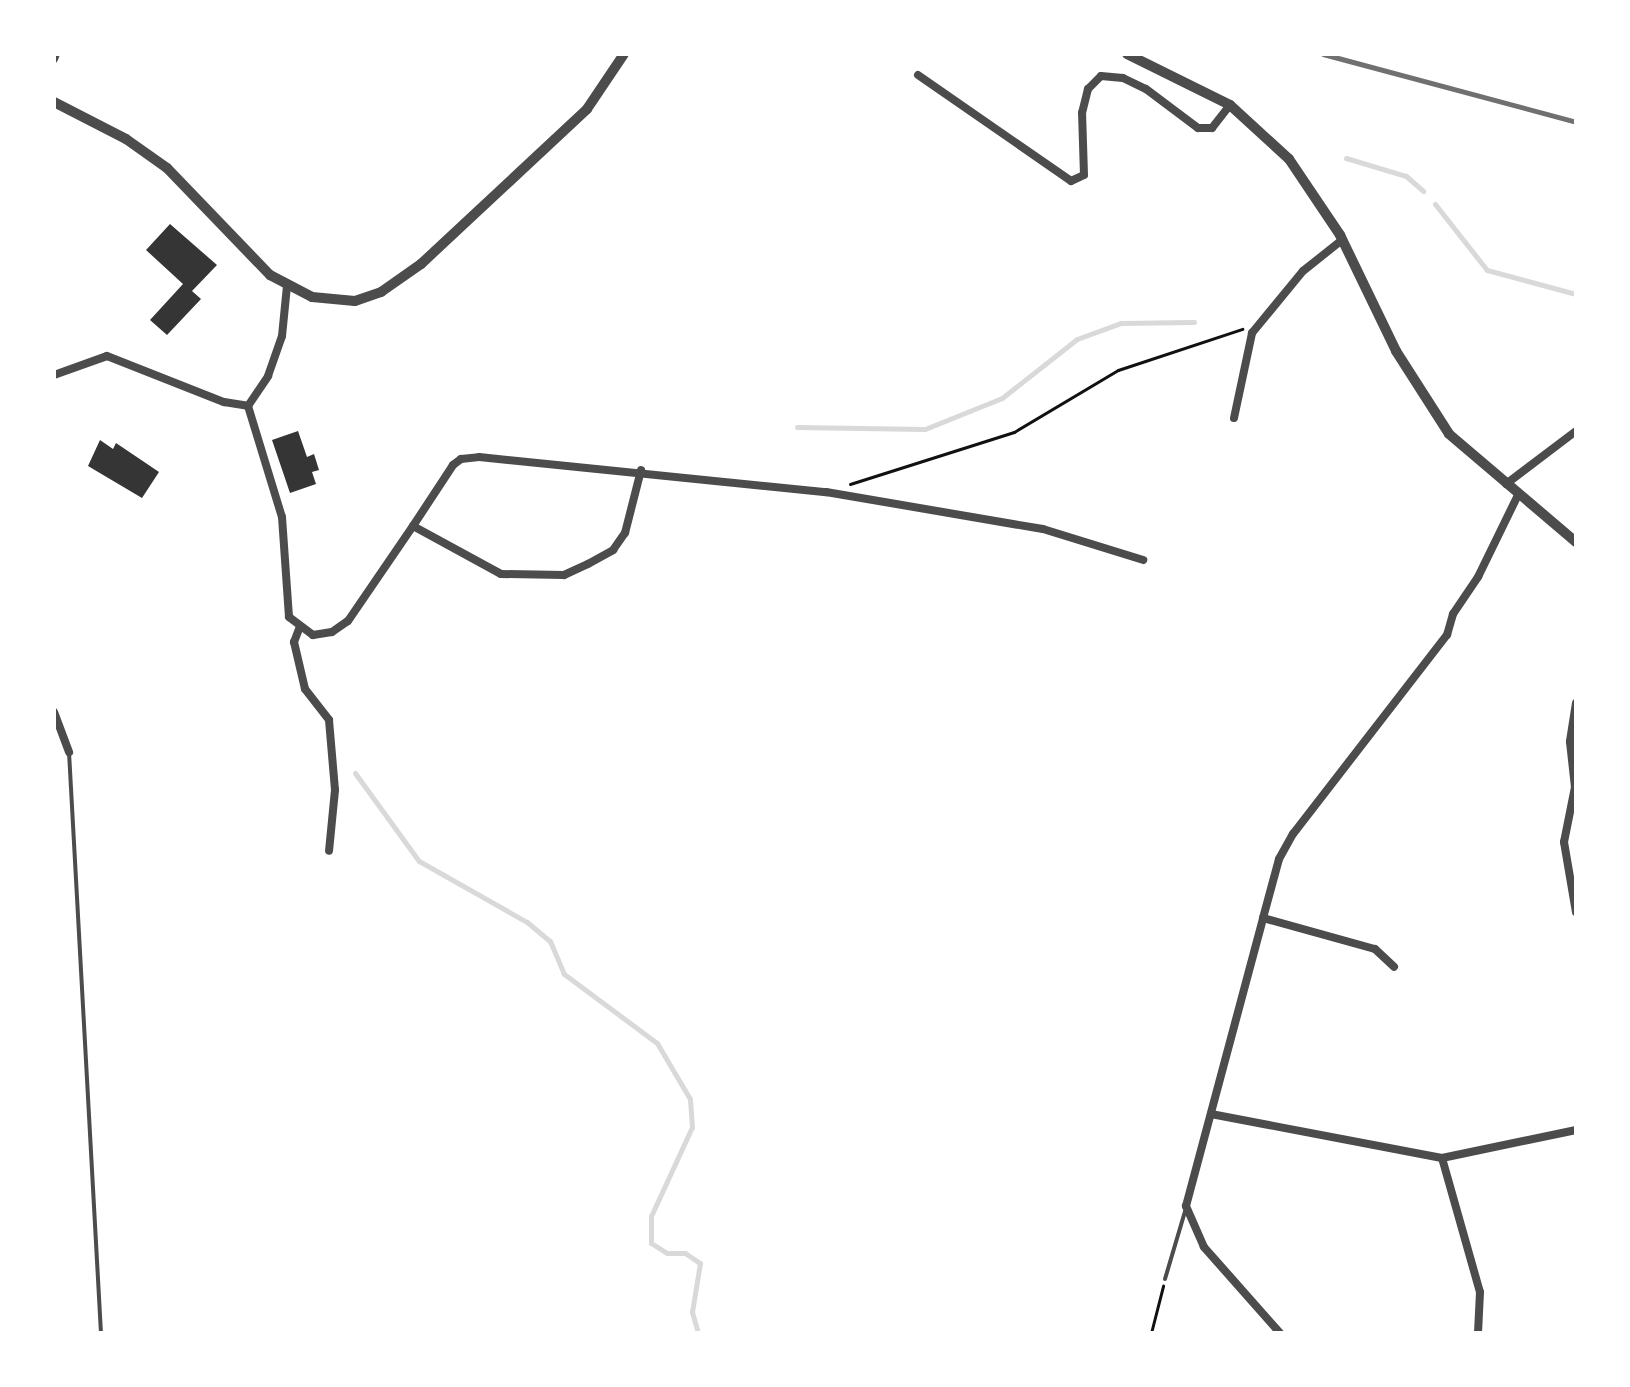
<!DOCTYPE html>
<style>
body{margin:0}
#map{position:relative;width:1630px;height:1387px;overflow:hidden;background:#fff;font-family:"DM Sans",sans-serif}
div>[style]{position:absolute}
.stream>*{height:5px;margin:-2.5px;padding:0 2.5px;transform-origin:2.5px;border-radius:2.5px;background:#d9d9d9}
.building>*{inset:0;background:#353535}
.path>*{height:3px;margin:-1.5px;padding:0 1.5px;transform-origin:1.5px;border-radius:1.5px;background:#111}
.service>*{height:4px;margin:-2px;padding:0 2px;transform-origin:2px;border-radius:2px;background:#4c4c4c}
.minor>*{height:8px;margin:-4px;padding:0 4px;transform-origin:4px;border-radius:4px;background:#4c4c4c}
.tertiary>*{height:10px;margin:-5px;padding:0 5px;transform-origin:5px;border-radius:5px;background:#4c4c4c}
.rail>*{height:5px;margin:-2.5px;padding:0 2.5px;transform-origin:2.5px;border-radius:2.5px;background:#707070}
span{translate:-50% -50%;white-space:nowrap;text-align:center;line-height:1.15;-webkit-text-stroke:6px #fff;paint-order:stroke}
.frame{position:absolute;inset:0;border:56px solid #fff;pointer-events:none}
</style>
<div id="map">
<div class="stream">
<div style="left:1346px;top:158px;width:63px;rotate:16.7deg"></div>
<div style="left:1406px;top:176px;width:23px;rotate:41deg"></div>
<div style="left:1435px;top:204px;width:84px;rotate:51.8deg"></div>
<div style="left:1487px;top:270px;width:92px;rotate:15.1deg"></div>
<div style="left:797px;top:427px;width:128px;rotate:0.9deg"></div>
<div style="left:925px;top:429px;width:83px;rotate:-21.9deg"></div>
<div style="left:1002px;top:398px;width:95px;rotate:-38.2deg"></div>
<div style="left:1077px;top:339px;width:47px;rotate:-20deg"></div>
<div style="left:1121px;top:323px;width:73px;rotate:-0.8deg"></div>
<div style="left:355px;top:773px;width:109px;rotate:54deg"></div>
<div style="left:419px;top:861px;width:124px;rotate:29.5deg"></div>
<div style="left:527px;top:922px;width:30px;rotate:40deg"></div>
<div style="left:550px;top:941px;width:36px;rotate:67deg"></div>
<div style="left:564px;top:974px;width:116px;rotate:36.6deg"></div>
<div style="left:657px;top:1043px;width:65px;rotate:59.5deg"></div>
<div style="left:690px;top:1099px;width:28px;rotate:86deg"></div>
<div style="left:692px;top:1127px;width:98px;rotate:114.7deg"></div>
<div style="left:651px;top:1216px;width:27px;rotate:90deg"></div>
<div style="left:651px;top:1243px;width:19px;rotate:32deg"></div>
<div style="left:667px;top:1253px;width:18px"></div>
<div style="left:685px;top:1253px;width:18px;rotate:34deg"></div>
<div style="left:700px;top:1263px;width:50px;rotate:99.3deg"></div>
<div style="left:692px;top:1312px;width:22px;rotate:74deg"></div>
</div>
<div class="building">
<div style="clip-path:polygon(170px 224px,217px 265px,192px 291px,201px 299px,167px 335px,150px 320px,183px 284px,146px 250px)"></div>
<div style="clip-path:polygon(298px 431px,307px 457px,314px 454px,319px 470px,312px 472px,316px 484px,290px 493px,272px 440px)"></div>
<div style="clip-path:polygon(100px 440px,113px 449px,116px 443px,159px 472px,142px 498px,88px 466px)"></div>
</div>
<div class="path">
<div style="left:850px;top:484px;width:172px;rotate:-17.6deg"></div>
<div style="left:1014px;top:432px;width:121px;rotate:-30.8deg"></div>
<div style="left:1118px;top:370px;width:131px;rotate:-18.3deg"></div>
<div style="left:1151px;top:1333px;width:49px;rotate:-75.7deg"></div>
</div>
<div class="service">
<div style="left:69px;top:752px;width:582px;rotate:86.85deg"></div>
<div style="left:1165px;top:1279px;width:74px;rotate:-73.5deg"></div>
</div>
<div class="minor">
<div style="left:54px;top:59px;width:5px;rotate:-68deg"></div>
<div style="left:918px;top:75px;width:186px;rotate:34.7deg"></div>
<div style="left:1071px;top:181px;width:14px;rotate:-25deg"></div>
<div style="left:1084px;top:175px;width:62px;rotate:-91.8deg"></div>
<div style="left:1082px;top:113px;width:25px;rotate:-76deg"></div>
<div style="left:1088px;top:89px;width:18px;rotate:-45deg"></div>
<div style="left:1101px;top:76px;width:22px;rotate:5deg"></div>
<div style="left:1123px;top:78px;width:25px;rotate:26deg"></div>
<div style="left:1146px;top:89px;width:65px;rotate:36.9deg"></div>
<div style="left:1198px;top:128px;width:14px"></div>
<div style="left:1212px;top:128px;width:29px;rotate:-52deg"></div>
<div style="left:54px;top:375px;width:56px;rotate:-19.7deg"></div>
<div style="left:107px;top:356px;width:126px;rotate:21.5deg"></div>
<div style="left:224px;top:402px;width:24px;rotate:9deg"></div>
<div style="left:248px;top:406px;width:116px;rotate:73deg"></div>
<div style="left:282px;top:517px;width:100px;rotate:86deg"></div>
<div style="left:289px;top:617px;width:30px;rotate:37deg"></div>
<div style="left:313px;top:635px;width:19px;rotate:-9deg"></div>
<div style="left:332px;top:632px;width:19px;rotate:-35deg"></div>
<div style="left:348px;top:621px;width:115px;rotate:-55.6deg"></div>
<div style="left:413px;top:526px;width:100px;rotate:28.6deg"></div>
<div style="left:501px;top:574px;width:63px;rotate:0.9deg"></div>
<div style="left:564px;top:575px;width:26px;rotate:-25deg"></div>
<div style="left:588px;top:564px;width:29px;rotate:-29deg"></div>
<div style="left:613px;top:550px;width:21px;rotate:-55deg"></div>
<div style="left:625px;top:533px;width:65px;rotate:-75.7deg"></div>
<div style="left:248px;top:406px;width:36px;rotate:-56deg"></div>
<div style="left:268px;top:376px;width:42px;rotate:-70.7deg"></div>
<div style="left:282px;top:336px;width:50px;rotate:-84.3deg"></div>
<div style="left:1234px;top:418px;width:87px;rotate:-78deg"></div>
<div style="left:1252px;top:333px;width:80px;rotate:-50.6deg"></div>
<div style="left:1303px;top:271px;width:50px;rotate:-38.5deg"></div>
<div style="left:1506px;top:484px;width:88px;rotate:-37.1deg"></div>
<div style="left:413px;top:526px;width:73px;rotate:-56.7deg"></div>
<div style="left:453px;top:465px;width:10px;rotate:-37deg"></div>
<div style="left:461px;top:459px;width:18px;rotate:-6deg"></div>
<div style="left:479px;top:457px;width:349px;rotate:5.8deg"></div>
<div style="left:826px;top:492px;width:220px;rotate:9.7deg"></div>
<div style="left:1043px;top:529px;width:105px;rotate:17.2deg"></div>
<div style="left:299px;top:629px;width:14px;rotate:111deg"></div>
<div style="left:294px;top:642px;width:48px;rotate:76.8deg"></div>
<div style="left:305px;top:689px;width:39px;rotate:52deg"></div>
<div style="left:329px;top:720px;width:70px;rotate:85.1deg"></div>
<div style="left:335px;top:790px;width:61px;rotate:95.6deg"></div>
<div style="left:1576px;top:703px;width:39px;rotate:99deg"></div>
<div style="left:1570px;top:742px;width:45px;rotate:83.7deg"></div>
<div style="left:1575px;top:787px;width:56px;rotate:101.3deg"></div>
<div style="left:1564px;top:842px;width:71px;rotate:80.3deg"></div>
<div style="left:54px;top:712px;width:43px;rotate:69.4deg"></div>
<div style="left:1263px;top:918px;width:116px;rotate:15.5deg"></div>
<div style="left:1375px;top:949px;width:26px;rotate:43deg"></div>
<div style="left:1211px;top:1114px;width:235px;rotate:10.8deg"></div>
<div style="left:1442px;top:1158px;width:137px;rotate:-11.8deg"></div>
<div style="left:1442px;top:1158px;width:139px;rotate:74.2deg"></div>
<div style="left:1480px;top:1292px;width:41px;rotate:92.8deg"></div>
<div style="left:1280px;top:1333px;width:115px;rotate:-131.5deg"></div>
<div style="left:1204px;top:1247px;width:45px;rotate:-113.7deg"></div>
<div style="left:1186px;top:1206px;width:298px;rotate:-75deg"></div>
<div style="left:1263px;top:918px;width:61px;rotate:-74.8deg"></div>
<div style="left:1279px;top:859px;width:29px;rotate:-61deg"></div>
<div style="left:1293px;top:834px;width:252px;rotate:-52.3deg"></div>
<div style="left:1447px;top:635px;width:22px;rotate:-74deg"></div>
<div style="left:1453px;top:614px;width:45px;rotate:-56deg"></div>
<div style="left:1478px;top:577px;width:91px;rotate:-64deg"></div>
</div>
<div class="tertiary">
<div style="left:1127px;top:54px;width:115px;rotate:26.3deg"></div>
<div style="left:1230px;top:105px;width:80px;rotate:42.5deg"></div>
<div style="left:1289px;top:159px;width:92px;rotate:56.1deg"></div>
<div style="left:1340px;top:235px;width:129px;rotate:64.2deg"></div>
<div style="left:1396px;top:351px;width:98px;rotate:57.4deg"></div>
<div style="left:1449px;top:434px;width:167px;rotate:40.4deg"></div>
<div style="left:54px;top:102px;width:81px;rotate:27.2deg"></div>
<div style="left:126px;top:139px;width:50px;rotate:35.3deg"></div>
<div style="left:167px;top:168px;width:149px;rotate:46.1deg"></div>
<div style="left:270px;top:275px;width:47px;rotate:27.6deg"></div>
<div style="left:312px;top:297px;width:43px;rotate:5.3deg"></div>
<div style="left:355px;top:301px;width:28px;rotate:-19deg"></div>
<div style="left:381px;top:292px;width:49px;rotate:-35deg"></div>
<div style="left:421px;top:264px;width:227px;rotate:-43deg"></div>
<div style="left:587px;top:109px;width:66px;rotate:-56.1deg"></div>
</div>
<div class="rail">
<div style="left:1323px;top:54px;width:262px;rotate:15deg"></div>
</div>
<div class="frame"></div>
</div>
